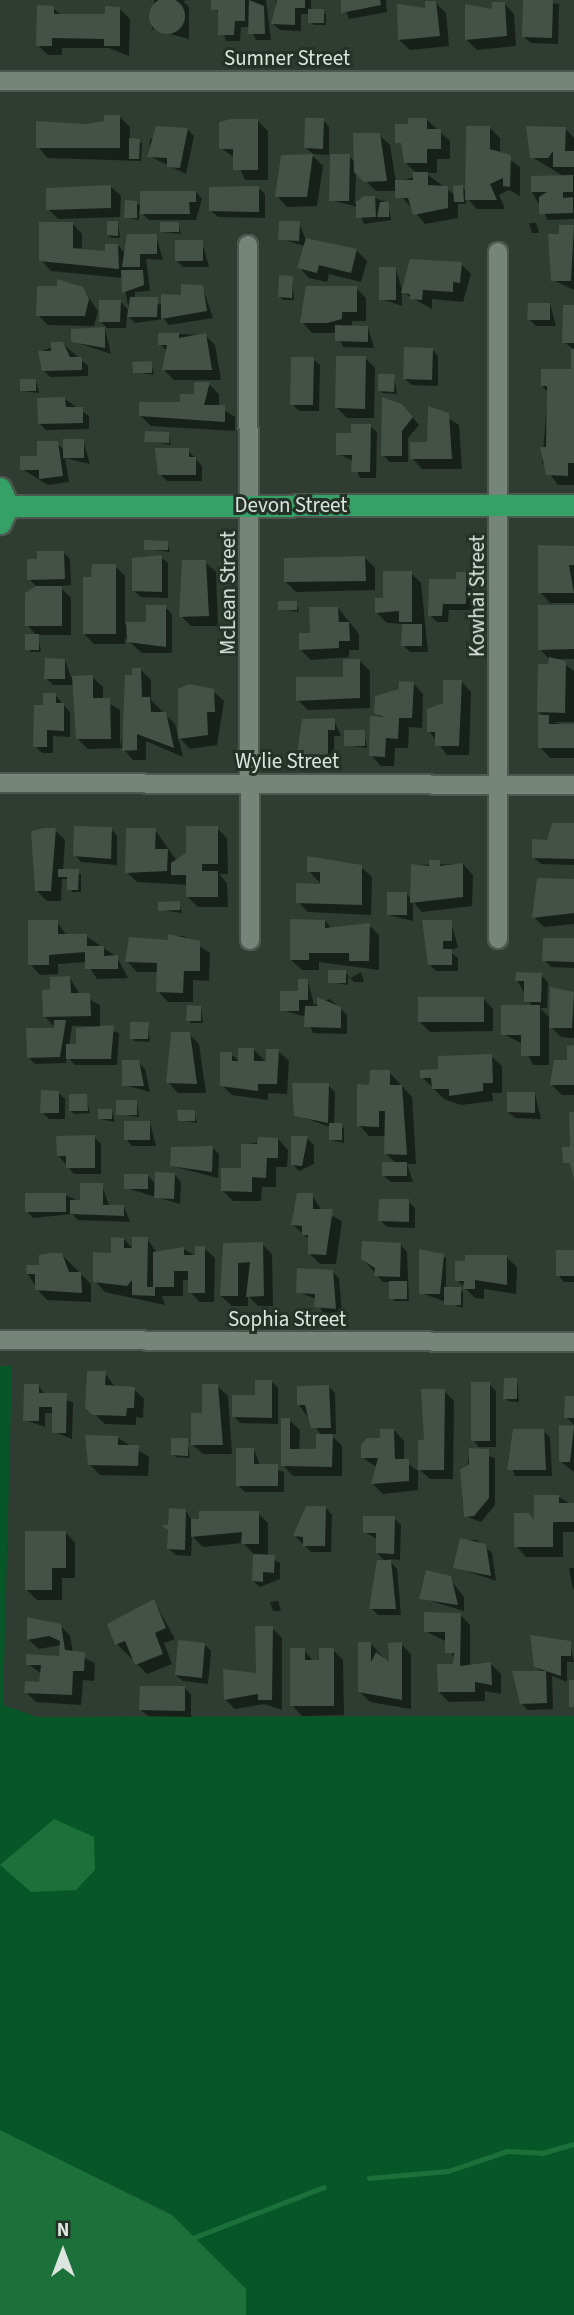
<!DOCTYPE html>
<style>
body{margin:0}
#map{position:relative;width:574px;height:2315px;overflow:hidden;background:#2e3c31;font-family:"Source Sans 3",sans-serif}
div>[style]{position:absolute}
.green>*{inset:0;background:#065628}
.water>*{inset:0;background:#1c713b}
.shadow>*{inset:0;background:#0007}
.stream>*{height:5px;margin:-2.5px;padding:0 2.5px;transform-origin:2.5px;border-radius:2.5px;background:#1c713b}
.building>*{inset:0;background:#435146}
.round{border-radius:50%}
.roads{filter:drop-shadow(2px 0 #4d5950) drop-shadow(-2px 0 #4d5950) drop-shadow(0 2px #4d5950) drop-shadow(0 -2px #4d5950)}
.minor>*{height:18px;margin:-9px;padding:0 9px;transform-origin:9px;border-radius:9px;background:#768579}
.major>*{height:21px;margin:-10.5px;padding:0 10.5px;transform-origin:10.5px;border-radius:10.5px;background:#35a166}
span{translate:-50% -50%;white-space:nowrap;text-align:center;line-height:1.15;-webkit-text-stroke:6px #243127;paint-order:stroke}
.street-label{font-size:21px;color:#dce5de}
.north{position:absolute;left:28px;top:2217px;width:70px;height:70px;-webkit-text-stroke:5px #243127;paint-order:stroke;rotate:0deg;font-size:19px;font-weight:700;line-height:28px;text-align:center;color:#dce5de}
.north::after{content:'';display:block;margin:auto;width:24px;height:32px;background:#dce5de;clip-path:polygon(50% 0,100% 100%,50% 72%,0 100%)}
</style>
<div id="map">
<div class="green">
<div style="clip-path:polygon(0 1366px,12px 1366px,3px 1705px,37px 1717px,574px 1716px,574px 2315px,246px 2315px,246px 2289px,172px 2215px,0 2130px)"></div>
</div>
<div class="water">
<div style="clip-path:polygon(54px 1819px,94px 1837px,95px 1870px,76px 1890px,31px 1892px,0 1865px)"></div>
<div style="clip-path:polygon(0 2130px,172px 2215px,246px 2289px,246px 2315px,0 2315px)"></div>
</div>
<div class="shadow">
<div style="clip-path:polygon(154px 0,189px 0,183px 1px,189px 7px,189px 39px,152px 29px)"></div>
<div style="clip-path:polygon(214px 0,266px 0,271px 40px,256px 40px,250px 27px,241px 27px,240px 41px,226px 41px)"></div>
<div style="clip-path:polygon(276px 0,311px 0,311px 11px,326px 14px,326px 25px,313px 25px,310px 14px,301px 14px,301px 31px,280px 30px,273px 24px)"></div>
<div style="clip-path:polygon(342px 0,386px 0,387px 12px,349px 19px)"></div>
<div style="clip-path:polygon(524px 0,559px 4px,558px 44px,531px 43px,524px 37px)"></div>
<div style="clip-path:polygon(436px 3px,446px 13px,449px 46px,410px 50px,399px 40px)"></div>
<div style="clip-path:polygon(504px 3px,514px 14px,516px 46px,477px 50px,467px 40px)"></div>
<div style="clip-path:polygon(53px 8px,61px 15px,107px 16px,119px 8px,130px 19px,129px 56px,109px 48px,62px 48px,62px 55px,48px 55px,38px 45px)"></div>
<div style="clip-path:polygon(120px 117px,130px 127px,130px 140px,142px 143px,141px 161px,48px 158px,38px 147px)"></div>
<div style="clip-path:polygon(323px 120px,329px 127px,329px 155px,313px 154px,306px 148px)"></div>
<div style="clip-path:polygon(427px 120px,450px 141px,450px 159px,437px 159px,437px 173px,416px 173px,406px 163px,397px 126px)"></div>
<div style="clip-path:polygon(258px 121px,268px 131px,268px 180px,245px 180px,235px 158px,221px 148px)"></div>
<div style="clip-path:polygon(490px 128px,500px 138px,500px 153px,520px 167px,520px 196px,509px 190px,499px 195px,505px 209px,477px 209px,466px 197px,466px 204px,458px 204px,458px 218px,425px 224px,397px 191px,376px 191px,356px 171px,355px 204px,375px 198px,388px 203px,391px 220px,364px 224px,358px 207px,331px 200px,349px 156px,355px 162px,379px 135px,390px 145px,396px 182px,427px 174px,456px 196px,462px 187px,467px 192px)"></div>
<div style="clip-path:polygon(565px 128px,574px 138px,574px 219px,548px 220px,532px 192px,565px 177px,532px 157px)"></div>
<div style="clip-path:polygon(187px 129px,194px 136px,186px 174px,149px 156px,150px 139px)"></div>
<div style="clip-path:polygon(313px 156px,323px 166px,317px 206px,287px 207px,277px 196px,283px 157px)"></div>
<div style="clip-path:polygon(110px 186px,121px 196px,120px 217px,58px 219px,48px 209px)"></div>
<div style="clip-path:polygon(258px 188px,265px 194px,265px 218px,218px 217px,211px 211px)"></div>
<div style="clip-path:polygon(196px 192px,202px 199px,196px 220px,149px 220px,139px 210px,139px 220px,126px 217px,136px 202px,142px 208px)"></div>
<div style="clip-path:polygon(72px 223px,82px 234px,82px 251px,107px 253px,118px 245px,125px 253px,156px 236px,163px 260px,146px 259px,150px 291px,135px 292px,135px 299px,163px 305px,202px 286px,213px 318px,169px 325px,164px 319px,135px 323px,127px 315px,126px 328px,107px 328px,100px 321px,120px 301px,129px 311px,123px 278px,51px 271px,41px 260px)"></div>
<div style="clip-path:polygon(118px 223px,120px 238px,111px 238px,108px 235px)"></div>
<div style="clip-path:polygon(299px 223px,306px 240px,357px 251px,367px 261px,361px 282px,329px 274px,327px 282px,309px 278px,299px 267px,305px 246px,280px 239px)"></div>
<div style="clip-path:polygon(529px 223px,536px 223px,539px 233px,532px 233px)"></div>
<div style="clip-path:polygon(178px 224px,181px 234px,162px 232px)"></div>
<div style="clip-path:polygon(561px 227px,574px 227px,574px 290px,553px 280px)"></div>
<div style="clip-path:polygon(202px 242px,209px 267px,183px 267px,176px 260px)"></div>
<div style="clip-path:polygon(461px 264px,471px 274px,463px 302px,432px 299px,432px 309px,402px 292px,402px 306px,381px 299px,396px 269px,402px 290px)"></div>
<div style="clip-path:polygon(292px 277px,294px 300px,283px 300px,280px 297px)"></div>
<div style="clip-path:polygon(356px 288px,366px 298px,366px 321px,352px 321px,352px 327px,368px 327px,374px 348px,343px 347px,337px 333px,312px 333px,302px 322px)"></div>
<div style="clip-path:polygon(83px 289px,98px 311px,94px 326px,48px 325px,38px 315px)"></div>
<div style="clip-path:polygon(550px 304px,556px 326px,536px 326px,529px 319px)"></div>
<div style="clip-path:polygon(574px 307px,574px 485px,558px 485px,542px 463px,548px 392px,542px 386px,573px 374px,573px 349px,564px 342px)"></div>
<div style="clip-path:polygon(105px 329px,111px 354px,72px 341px)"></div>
<div style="clip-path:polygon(179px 334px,205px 335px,215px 345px,221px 380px,174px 380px,164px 370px,167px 351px,160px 344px)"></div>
<div style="clip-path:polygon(62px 343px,88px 366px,88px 376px,50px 377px,43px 370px,40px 352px)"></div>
<div style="clip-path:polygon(432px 349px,438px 356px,438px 386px,412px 385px,405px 379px)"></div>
<div style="clip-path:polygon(365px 358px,375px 368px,374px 418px,347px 418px,337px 408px)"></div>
<div style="clip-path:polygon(313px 359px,320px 365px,319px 411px,299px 411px,292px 404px)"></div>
<div style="clip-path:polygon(151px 363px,154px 375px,134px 372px)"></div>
<div style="clip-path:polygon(394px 376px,397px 394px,382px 393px,380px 391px)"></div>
<div style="clip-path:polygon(36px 381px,39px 393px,22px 391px)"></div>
<div style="clip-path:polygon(209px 384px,219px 394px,219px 407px,235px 417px,235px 431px,151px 426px,141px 416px,182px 404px)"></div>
<div style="clip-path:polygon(65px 399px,89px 416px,89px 429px,46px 430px,39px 423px)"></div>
<div style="clip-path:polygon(430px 407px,459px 425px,462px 469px,422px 469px,412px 458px,429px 444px)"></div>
<div style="clip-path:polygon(409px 413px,419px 425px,408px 438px,408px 462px,390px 462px,383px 455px)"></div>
<div style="clip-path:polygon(370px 426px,377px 432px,376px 478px,360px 478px,353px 461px,338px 454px)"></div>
<div style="clip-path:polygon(168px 433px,171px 445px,146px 441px)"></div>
<div style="clip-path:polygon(83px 440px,90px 464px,65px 458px,69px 482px,48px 485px,22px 469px,57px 443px,64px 450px)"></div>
<div style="clip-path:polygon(188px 450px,202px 466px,202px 481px,167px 481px,160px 474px)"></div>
<div style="clip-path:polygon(167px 542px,170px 552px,146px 549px)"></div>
<div style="clip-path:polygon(574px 547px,574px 603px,550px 603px,540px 592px)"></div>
<div style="clip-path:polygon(64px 553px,70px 559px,71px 585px,59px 586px,71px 598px,71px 635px,38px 635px,41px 652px,30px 652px,37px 636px,27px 625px,37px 587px,29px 579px)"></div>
<div style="clip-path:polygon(161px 557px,168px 563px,168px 598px,141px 597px,134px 591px)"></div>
<div style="clip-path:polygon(365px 558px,375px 568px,375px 590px,296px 592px,286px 582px)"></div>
<div style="clip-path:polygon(205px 562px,216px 572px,218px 626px,191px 626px,181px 616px)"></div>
<div style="clip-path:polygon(115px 566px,125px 576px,125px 624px,148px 624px,165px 607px,172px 614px,172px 653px,142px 653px,125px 638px,125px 644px,94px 644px,84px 634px,93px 579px)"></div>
<div style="clip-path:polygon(411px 573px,421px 583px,428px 652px,410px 652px,403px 645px,403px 624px,387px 623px,377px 613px)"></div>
<div style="clip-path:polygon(466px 574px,472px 581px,472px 610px,449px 610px,448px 622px,437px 622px,430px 615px)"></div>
<div style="clip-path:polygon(296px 602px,299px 612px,280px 609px)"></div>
<div style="clip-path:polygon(574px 607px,574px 659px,557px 659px,574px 671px,574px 722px,553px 722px,574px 728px,574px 758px,550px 758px,540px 747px,545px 717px,539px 712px,550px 660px,540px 649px)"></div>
<div style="clip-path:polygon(338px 608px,359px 634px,359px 650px,349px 650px,349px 657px,311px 660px,301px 650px)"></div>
<div style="clip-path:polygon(65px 660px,71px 677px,92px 677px,103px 687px,103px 700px,120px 710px,120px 747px,141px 670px,151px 680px,151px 700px,175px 724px,183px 757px,146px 741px,146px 760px,133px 760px,123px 748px,88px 749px,78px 739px,74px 685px,53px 685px,46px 678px)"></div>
<div style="clip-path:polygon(360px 661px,370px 671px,370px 708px,308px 710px,298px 700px,344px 679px)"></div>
<div style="clip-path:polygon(461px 681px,471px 692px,469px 755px,447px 755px,429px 731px)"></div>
<div style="clip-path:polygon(413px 683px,423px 694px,422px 728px,409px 727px,408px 748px,395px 748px,394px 766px,381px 766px,371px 755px,382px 718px,376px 712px)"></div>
<div style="clip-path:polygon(213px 691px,224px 701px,217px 745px,190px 749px,179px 737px)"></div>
<div style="clip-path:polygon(55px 695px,70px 712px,70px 737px,53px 736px,53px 753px,42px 753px,35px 746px,45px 706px)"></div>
<div style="clip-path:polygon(334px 720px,341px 736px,334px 736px,334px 761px,306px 760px,299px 754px)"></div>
<div style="clip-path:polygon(364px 732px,367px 748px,346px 745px)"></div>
<div style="clip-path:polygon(574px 825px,574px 865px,541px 864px,534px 858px)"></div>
<div style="clip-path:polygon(217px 828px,227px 838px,228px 874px,219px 874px,227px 883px,228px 907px,198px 907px,188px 897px,188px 885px,137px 882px,127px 872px,155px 830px,177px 861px)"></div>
<div style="clip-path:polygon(111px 829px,117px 836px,117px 865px,81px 862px,75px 855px)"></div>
<div style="clip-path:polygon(55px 830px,65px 840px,63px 871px,81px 874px,81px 892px,72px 892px,69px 879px,62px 879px,61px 901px,47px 901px,37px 891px)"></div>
<div style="clip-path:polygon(463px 864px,473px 875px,472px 906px,422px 912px,413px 902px,413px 921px,389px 915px,406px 893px,412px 900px,413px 865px)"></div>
<div style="clip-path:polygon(361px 867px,372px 877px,371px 915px,308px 912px,298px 902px,322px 885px,309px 871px)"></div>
<div style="clip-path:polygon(574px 880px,574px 924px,544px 927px,534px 917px)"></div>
<div style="clip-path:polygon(179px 903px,182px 913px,160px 910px)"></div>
<div style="clip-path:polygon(325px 921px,332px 929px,369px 925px,379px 935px,379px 970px,319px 962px,319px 970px,302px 970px,291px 960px)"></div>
<div style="clip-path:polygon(57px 922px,67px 936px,86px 936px,117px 957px,128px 978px,97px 979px,86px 962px,58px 964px,58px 974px,40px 975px,30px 964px)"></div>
<div style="clip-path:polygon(451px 922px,458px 947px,449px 951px,458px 958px,458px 971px,436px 971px,429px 964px)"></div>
<div style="clip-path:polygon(170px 936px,184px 936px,210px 953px,209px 981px,193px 980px,193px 1002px,168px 1002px,158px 991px,158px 972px,137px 972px,127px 961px,170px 942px)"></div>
<div style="clip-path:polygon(574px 940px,574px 968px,551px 967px,544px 960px)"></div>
<div style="clip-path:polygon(345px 972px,351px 978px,361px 972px,364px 982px,354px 982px,348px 976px,348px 985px,330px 982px)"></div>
<div style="clip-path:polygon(541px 975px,548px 982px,547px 1008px,540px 1008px,551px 1019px,552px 990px,574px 993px,574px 1038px,561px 1037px,549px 1025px,549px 1065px,533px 1065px,523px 1044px,503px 1034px,532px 1007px,517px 980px)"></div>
<div style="clip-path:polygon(evenodd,70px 978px,80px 995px,100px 1005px,100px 1028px,119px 1033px,117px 1065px,75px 1065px,67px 1057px,66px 1063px,35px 1064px,28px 1057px,57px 1029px,44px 1016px,52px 991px,70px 978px,72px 1026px,92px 1026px,93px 1029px,78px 1046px,69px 1046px,72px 1026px)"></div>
<div style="clip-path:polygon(308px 981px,314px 1005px,330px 999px,347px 1015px,347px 1034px,313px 1033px,306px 1017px,282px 1010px)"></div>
<div style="clip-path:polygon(483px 998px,493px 1009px,493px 1031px,430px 1032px,420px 1022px)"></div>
<div style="clip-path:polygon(201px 1007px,203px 1023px,191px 1023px,188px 1020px)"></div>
<div style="clip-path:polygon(148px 1024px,150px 1042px,135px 1041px,132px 1038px)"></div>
<div style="clip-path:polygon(189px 1034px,199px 1044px,206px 1093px,178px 1093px,168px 1082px)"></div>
<div style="clip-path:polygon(574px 1047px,574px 1095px,562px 1095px,552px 1085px)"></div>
<div style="clip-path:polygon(254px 1050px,267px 1063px,278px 1051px,289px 1061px,287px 1094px,268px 1093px,268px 1100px,232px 1095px,222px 1085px,231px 1054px,240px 1062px)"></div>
<div style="clip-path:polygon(491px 1056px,502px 1066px,502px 1093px,492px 1093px,493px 1101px,461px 1105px,444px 1099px,422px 1077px)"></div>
<div style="clip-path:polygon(138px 1062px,145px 1069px,150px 1092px,124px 1085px)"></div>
<div style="clip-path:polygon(389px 1072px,412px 1097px,416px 1164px,407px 1164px,413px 1182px,391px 1182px,384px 1176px,397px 1164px,386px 1154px,386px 1136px,369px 1136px,359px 1125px,371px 1087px)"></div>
<div style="clip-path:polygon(328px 1085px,335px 1092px,334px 1125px,344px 1128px,344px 1143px,330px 1140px,330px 1127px,296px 1115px)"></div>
<div style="clip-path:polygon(59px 1093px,65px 1099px,65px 1119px,49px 1119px,42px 1112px)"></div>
<div style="clip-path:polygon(535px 1094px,541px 1119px,515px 1118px,508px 1112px)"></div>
<div style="clip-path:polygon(86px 1096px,90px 1113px,74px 1114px,71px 1111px)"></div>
<div style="clip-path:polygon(137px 1102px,139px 1117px,118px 1114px)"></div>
<div style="clip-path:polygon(112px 1111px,115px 1122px,100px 1119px)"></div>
<div style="clip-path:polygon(194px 1112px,197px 1123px,179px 1120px)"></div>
<div style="clip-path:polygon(150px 1123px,156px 1146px,132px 1146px,126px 1139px)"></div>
<div style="clip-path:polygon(94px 1137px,101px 1144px,101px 1174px,74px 1174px,58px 1155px)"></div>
<div style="clip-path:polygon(307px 1138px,314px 1145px,314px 1164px,299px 1171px,293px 1165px)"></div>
<div style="clip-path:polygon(278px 1139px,288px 1150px,287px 1167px,276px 1167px,276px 1187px,262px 1187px,261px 1201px,233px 1201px,222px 1190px,242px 1170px,243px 1145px)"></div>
<div style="clip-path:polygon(212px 1147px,219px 1154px,218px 1178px,172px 1166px)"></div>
<div style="clip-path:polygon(175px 1175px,181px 1182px,180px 1204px,126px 1188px,148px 1176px,156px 1184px)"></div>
<div style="clip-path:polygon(102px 1185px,109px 1206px,124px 1206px,130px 1222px,78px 1220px,72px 1214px,33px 1218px,27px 1211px,65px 1195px,81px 1202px)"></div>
<div style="clip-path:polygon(312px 1195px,322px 1211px,342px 1221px,336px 1264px,320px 1264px,310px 1254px,310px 1240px,293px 1225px,293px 1211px)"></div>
<div style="clip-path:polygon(408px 1201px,415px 1208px,415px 1228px,387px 1227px,380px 1220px)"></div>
<div style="clip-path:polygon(124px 1239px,134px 1250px,147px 1239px,157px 1253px,183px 1249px,196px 1256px,204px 1248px,215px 1258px,214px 1302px,200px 1302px,190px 1292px,190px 1280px,183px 1280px,183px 1296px,162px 1296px,165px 1305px,105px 1292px,95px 1281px)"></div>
<div style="clip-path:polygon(225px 1244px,262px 1244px,272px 1254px,273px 1306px,258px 1306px,248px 1296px,248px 1306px,232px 1306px,221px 1296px)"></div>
<div style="clip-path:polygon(401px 1245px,407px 1252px,409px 1301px,394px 1301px,391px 1282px,383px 1282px,363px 1259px)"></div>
<div style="clip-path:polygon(421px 1251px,446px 1258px,446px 1289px,463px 1292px,463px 1308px,421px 1293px)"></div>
<div style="clip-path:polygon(574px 1252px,574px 1282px,564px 1282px,558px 1275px)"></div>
<div style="clip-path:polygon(61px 1254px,91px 1284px,91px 1302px,47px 1300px,37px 1289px,28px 1274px)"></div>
<div style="clip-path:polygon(506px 1257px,517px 1267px,516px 1294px,484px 1289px,484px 1299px,475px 1298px,457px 1280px)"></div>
<div style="clip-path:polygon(332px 1271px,339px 1278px,342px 1314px,323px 1313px,316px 1299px,298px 1292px)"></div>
<div style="clip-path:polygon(105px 1373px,115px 1387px,134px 1389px,144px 1399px,143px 1418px,136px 1417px,136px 1425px,105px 1424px,87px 1407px)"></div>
<div style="clip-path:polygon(517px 1380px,519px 1402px,508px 1401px,505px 1398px)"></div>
<div style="clip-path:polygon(272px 1382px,278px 1388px,278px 1424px,240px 1423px,234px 1416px)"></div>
<div style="clip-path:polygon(489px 1384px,496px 1391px,496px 1447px,479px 1447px,473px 1440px)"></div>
<div style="clip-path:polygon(39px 1386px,45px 1395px,73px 1402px,72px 1439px,54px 1432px,54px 1413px,45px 1413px,45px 1427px,25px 1420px)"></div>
<div style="clip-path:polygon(217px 1386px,228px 1396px,232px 1454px,203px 1454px,192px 1444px)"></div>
<div style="clip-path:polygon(329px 1387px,335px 1393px,336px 1434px,330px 1434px,342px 1446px,342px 1476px,293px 1476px,283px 1465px,289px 1420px,300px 1430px,299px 1451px,318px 1451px,322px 1436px,299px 1405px)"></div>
<div style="clip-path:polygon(444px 1391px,454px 1401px,453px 1479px,430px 1479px,419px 1469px)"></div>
<div style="clip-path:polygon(574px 1398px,574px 1425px,566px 1417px)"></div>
<div style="clip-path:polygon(561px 1427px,574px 1427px,574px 1472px,560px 1461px)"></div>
<div style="clip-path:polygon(394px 1430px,404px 1441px,404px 1461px,418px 1471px,418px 1490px,383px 1494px,373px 1484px,378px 1468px,363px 1458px)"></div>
<div style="clip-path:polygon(543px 1431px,550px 1437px,552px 1476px,515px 1476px,508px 1457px)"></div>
<div style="clip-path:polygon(118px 1438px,149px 1457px,148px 1476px,100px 1475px,90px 1465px)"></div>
<div style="clip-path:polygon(187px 1440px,190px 1458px,176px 1457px,173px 1454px)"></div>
<div style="clip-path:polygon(254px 1450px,260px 1465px,284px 1472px,284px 1492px,245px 1492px,238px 1485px)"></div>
<div style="clip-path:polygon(470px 1450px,495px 1458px,495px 1505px,481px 1522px,465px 1516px,462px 1499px)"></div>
<div style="clip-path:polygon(559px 1497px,574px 1506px,574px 1532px,563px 1532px,563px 1557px,526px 1557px,516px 1546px)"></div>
<div style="clip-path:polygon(326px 1508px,332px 1515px,331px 1552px,311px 1552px,295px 1536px)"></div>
<div style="clip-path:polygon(186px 1511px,192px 1521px,258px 1513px,268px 1523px,268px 1556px,280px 1563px,280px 1579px,260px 1587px,253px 1581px,254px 1554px,243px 1543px,203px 1547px,192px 1536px,191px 1556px,176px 1555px,169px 1549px)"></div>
<div style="clip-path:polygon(394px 1518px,401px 1525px,400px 1560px,388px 1559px,397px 1569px,401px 1615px,378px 1615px,371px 1608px,386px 1562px,377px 1553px,377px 1539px,364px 1532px)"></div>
<div style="clip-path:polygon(65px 1532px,75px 1543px,75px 1578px,62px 1578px,62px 1600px,37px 1600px,27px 1590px)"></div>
<div style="clip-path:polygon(461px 1540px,477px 1540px,492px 1553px,496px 1581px,455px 1567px)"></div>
<div style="clip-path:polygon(569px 1568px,574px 1568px,574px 1589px,573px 1589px)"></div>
<div style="clip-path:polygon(427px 1572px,450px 1579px,464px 1597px,464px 1611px,421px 1598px)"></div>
<div style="clip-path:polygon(154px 1601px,175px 1639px,164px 1643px,172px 1664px,147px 1674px,117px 1644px)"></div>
<div style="clip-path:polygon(270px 1602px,278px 1601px,281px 1611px,273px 1611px)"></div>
<div style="clip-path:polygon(460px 1614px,470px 1625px,470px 1667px,491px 1664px,501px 1674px,501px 1694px,485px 1691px,485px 1701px,449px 1702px,439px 1692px,455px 1661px,447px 1642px,425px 1631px)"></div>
<div style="clip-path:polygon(60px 1625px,70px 1636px,73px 1653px,95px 1663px,94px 1681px,83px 1680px,81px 1705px,36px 1702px,26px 1692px,41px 1684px,42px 1674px,28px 1664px,61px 1658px,61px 1645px,39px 1649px,28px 1639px)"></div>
<div style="clip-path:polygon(272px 1628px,282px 1638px,282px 1710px,264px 1704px,235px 1709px,225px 1699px,257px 1675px)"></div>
<div style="clip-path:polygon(570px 1643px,574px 1662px,567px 1662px,567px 1682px,552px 1676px,553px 1709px,528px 1710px,521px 1703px,543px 1673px,536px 1666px)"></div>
<div style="clip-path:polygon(371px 1644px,390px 1665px,401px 1644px,411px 1654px,411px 1709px,370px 1702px,360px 1692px)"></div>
<div style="clip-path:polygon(205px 1645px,211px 1651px,208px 1684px,183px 1681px,176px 1675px)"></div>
<div style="clip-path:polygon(304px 1650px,314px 1662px,333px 1650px,343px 1660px,344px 1715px,302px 1716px,292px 1705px)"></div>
<div style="clip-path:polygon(185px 1688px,191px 1695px,191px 1717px,148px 1716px,141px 1710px)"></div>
</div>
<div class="stream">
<div style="left:369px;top:2178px;width:79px;rotate:-5.1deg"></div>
<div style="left:448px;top:2171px;width:62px;rotate:-18.7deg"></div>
<div style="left:507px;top:2151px;width:35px;rotate:3deg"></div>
<div style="left:542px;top:2153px;width:33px;rotate:-16deg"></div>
<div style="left:195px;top:2237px;width:138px;rotate:-21.2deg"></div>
</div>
<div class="building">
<div class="round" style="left:149px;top:-2px;width:36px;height:36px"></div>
<div style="clip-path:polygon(211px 0,245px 0,245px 21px,235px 21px,234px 35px,218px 35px,218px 10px,211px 10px)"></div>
<div style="clip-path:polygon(249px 0,264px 6px,265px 34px,248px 34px)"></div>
<div style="clip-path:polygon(277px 0,305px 0,305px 8px,295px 8px,295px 25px,271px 24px)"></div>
<div style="clip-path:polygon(341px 0,380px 0,381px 5px,341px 13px)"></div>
<div style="clip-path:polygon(523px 0,553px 0,552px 38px,522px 37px)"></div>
<div style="clip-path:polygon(425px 1px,436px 1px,440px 36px,398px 40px,397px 4px,425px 8px)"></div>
<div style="clip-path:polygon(492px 2px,505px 2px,507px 36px,465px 40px,465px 4px,492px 9px)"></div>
<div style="clip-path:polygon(37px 5px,54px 6px,54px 14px,105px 14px,105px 6px,120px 7px,120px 46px,104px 46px,104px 39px,52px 38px,52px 46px,36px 46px)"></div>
<div style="clip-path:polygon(308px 9px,324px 9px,324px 23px,308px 23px)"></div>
<div style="clip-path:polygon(104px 115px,120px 115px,120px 148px,36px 148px,36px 121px,87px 124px,104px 121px)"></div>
<div style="clip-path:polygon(305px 118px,324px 118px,323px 149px,304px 148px)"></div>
<div style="clip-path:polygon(408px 118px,427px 118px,427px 129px,441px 129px,441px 149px,427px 149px,427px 163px,404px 163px,401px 143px,395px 143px,395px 124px,408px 124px)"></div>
<div style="clip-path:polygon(231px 119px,258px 119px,258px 170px,233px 170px,233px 149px,219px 149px,219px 122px)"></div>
<div style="clip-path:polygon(156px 126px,188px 128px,180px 168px,167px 167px,167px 158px,147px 157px)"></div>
<div style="clip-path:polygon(466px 126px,490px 126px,490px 149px,511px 155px,510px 187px,503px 186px,503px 178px,490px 184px,497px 200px,465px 200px)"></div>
<div style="clip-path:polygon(526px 126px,566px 127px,565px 151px,574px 151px,574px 167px,553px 167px,553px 151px,548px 158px,530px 158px)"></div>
<div style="clip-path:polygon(353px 133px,380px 133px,387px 181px,364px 182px,354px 172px)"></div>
<div style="clip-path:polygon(129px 138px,140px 139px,139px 159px,129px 159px)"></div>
<div style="clip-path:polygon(313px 154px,307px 197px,275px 197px,281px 155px)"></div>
<div style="clip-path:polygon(330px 154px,350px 154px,349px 201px,329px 201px)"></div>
<div style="clip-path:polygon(413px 172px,428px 172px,428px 185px,448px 186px,448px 208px,413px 215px,408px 198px,395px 198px,395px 180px,413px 180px)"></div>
<div style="clip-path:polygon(573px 175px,573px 192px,563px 192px,563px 198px,573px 197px,573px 213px,539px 214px,539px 197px,547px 192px,531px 192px,531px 176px)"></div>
<div style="clip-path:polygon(111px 185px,111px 208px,46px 210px,46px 188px)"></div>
<div style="clip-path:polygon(463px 185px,464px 202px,454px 202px,453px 186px)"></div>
<div style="clip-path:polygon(259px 186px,259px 212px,209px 211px,209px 187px)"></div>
<div style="clip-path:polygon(140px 191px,196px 191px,196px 202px,189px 202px,190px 214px,140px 214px)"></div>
<div style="clip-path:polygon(364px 196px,375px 196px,376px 217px,356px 218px,356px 202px)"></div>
<div style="clip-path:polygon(125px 200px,137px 201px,137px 218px,124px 218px)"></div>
<div style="clip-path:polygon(380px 202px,389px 202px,389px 217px,377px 217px)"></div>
<div style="clip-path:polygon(107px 221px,118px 221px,118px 236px,107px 235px)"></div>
<div style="clip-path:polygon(279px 221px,300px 221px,299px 241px,278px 240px)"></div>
<div style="clip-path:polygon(39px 222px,73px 222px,73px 248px,105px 251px,105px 244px,118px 244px,119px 269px,39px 261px)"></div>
<div style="clip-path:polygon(160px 222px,179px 222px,179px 232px,160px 232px)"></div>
<div style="clip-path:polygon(559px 225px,574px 225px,571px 281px,551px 281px,548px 234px,559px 234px)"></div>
<div style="clip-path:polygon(127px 234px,157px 234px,157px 254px,140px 254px,140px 267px,122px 267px)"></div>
<div style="clip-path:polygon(306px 238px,357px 249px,351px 273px,319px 265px,317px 273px,297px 268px)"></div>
<div style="clip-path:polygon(175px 240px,203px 240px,203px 261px,175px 261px)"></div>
<div style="clip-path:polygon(410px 259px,462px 262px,460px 283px,453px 282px,453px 292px,423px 290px,422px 300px,410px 299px,410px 294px,401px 293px)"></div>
<div style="clip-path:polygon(379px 267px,396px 267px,396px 300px,379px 300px)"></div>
<div style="clip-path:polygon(121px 270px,143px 270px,144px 285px,122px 293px)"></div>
<div style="clip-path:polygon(279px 275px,293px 276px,292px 298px,278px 297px)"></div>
<div style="clip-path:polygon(57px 279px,83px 287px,89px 299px,85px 316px,36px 316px,37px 286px,57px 286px)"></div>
<div style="clip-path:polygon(181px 284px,203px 285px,207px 311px,161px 319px,161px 294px,181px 295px)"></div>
<div style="clip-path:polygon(306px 286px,357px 286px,357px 312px,342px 312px,342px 319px,327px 323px,300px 323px)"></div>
<div style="clip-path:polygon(130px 297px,158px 297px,157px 317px,127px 317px)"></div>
<div style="clip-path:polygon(99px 300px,121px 300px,120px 322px,99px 322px)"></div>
<div style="clip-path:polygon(528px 303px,550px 303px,550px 320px,527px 320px)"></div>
<div style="clip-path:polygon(563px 305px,574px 305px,574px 343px,562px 343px)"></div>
<div style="clip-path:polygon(335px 325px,368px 326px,368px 342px,335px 341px)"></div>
<div style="clip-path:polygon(105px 327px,105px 348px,71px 342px,71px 329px)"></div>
<div style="clip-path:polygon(158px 333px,179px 333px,179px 338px,206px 333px,212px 370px,162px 370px,167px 345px,158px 345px)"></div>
<div style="clip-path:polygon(51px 342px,63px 342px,70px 357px,82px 357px,82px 370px,42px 371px,38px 351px,51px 351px)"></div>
<div style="clip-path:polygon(404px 347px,433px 348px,432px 380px,403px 379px)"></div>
<div style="clip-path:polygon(571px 349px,574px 349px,574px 463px,568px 463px,568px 476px,546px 475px,540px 447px,546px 447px,547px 386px,541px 386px,541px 369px,571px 369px)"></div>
<div style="clip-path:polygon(336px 356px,366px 356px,365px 409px,335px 408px)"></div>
<div style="clip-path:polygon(291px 357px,314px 357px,313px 405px,290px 405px)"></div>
<div style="clip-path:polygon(152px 361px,152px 373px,133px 373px,132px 362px)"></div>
<div style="clip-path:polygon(378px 374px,395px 374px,394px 392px,378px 391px)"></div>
<div style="clip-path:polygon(20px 379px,36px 379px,36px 391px,20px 391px)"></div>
<div style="clip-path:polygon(194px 382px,210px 382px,204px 405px,225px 405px,225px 422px,139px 416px,139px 402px,180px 402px,180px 394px,194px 394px)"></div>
<div style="clip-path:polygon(65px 397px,66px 407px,83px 407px,83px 423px,38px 424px,37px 398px)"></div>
<div style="clip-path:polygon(382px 397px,402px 404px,413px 417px,402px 431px,402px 456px,381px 456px)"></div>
<div style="clip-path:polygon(428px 406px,449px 413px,452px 459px,410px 459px,410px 442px,427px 442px)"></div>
<div style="clip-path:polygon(351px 424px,371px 424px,370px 472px,351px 472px,352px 455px,336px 455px,336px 433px,351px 433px)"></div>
<div style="clip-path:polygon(145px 431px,169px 432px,169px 443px,144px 442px)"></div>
<div style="clip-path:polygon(63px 439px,84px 439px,84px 458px,63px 458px)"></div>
<div style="clip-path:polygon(37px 441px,58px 441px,63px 476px,39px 479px,39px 470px,20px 470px,20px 456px,37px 456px)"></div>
<div style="clip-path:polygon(155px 448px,189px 448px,189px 457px,196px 457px,196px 475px,158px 475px)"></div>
<div style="clip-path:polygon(144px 540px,168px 541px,168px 550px,144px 550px)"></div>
<div style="clip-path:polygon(538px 545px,574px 546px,574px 565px,569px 565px,574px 593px,538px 593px)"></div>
<div style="clip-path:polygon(37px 551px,64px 551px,65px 579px,27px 580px,27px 559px,37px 559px)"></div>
<div style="clip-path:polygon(162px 555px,162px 592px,132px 591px,132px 558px)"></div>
<div style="clip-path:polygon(365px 556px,366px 581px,284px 582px,284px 558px)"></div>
<div style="clip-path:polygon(182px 560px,206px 560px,209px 616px,179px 617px)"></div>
<div style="clip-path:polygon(92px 564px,116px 564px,116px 634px,83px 634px,83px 577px,91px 577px)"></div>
<div style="clip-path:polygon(383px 571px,412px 571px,412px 622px,399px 622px,399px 611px,375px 613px,375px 598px,383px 598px)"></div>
<div style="clip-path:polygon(456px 572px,466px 572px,466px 604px,443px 604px,442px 616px,428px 616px,429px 579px,456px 579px)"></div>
<div style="clip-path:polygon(36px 586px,62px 586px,62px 626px,25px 626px,25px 593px)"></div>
<div style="clip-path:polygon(278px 601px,297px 601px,297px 610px,278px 610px)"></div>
<div style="clip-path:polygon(146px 605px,166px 605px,166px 647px,127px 642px,126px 622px,146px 622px)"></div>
<div style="clip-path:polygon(538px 605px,574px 605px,574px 649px,538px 650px)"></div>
<div style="clip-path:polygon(309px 607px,338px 607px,339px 622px,349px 622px,350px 641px,339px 641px,339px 648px,299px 650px,299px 633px,310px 633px)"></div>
<div style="clip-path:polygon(402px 624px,422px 624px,422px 646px,401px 646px)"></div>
<div style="clip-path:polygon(25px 634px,39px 634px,39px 650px,25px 650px)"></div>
<div style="clip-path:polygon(549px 657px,566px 661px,565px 713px,537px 712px,538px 664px,548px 664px)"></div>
<div style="clip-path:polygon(45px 658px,65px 659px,65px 679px,44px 679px)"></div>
<div style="clip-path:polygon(343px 659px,360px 659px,360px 698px,296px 701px,296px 677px,343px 677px)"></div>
<div style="clip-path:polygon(132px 668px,141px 668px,142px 697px,150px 697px,151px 712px,166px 712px,174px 748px,137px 734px,137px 750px,122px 751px,125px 675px,132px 675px)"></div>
<div style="clip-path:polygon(93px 675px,93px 698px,110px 698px,111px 739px,76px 739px,72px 676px)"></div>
<div style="clip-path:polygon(443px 680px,462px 680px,459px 746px,435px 746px,435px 732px,427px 732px,427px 709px,443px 703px)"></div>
<div style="clip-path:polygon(399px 681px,414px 682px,412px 718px,399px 718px,398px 739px,386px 738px,385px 757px,369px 756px,370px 716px,384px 717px,374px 713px,375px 696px,399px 689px)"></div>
<div style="clip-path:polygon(189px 684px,214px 689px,215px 712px,207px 712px,208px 735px,178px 739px,178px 689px)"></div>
<div style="clip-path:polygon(43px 693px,56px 693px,56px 703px,64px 703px,64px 731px,47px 730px,47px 747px,33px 747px,34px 705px,43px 705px)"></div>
<div style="clip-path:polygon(538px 715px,549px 715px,549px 724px,574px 724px,574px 748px,538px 748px)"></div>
<div style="clip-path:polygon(335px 718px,335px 730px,328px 730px,328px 755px,297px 754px,302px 719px)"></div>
<div style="clip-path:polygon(344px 730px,365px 730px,365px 746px,344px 746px)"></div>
<div style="clip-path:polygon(552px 823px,574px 823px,574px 859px,532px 858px,532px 839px,547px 840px)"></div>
<div style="clip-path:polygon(74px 826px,112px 827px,111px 859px,73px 856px)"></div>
<div style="clip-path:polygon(186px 826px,218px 826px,218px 864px,202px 864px,202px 871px,218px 871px,218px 897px,186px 897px,186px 875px,171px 875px,171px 863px,186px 853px)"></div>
<div style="clip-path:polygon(44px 828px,56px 828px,51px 891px,35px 891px,31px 831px)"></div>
<div style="clip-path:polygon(126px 828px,156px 828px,155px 849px,168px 849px,167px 871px,125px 873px)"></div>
<div style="clip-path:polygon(307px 856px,362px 865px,362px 905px,296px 903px,296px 883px,320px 884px,320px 872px,307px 872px)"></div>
<div style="clip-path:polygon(429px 860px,440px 860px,440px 866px,463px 863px,463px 897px,410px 903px,411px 864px,429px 866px)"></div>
<div style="clip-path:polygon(58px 869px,79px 869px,78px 890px,67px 890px,67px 877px,58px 877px)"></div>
<div style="clip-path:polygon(537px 878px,574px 879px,574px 913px,532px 918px)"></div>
<div style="clip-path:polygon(387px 892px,407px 892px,407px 915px,387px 915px)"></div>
<div style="clip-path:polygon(180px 901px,180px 910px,158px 911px,158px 902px)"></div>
<div style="clip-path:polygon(290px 919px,325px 920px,325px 928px,370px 923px,369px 961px,349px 961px,349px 953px,309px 953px,309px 960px,290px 960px)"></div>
<div style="clip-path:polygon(28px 920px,58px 920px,58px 934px,87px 934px,87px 946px,104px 946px,104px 956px,118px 955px,118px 969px,85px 969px,85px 952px,49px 955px,49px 965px,28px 965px)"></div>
<div style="clip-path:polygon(422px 920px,452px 920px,452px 941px,443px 941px,443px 949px,452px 949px,452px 965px,428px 965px)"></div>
<div style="clip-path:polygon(168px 934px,200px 941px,200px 971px,184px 971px,183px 993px,156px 992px,157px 963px,125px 962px,129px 937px,168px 940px)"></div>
<div style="clip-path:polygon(543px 938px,574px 938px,574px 962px,542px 961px)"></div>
<div style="clip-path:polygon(328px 970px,346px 970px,346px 983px,328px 983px)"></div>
<div style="clip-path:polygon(516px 972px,542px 973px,541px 1002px,524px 1002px,524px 981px,515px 981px)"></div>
<div style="clip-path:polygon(70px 976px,71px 993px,90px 993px,91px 1016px,43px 1017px,42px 990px,50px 989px,50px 977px)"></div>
<div style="clip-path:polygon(298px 979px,308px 979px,308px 1000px,299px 1000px,299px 1011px,280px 1011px,280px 991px,298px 991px)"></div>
<div style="clip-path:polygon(550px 987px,574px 992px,572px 1028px,549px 1028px)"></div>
<div style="clip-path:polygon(317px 997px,341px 1007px,341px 1028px,304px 1027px,305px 1006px,317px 1006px)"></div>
<div style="clip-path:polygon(418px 997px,484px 997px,484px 1022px,418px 1022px)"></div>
<div style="clip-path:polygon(187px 1005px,201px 1006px,201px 1021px,186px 1021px)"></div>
<div style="clip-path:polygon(501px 1005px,540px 1005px,540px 1056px,521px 1056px,521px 1035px,501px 1035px)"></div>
<div style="clip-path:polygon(54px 1020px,66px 1020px,60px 1057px,27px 1058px,26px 1028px,54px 1028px)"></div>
<div style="clip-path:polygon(130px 1022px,149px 1022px,148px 1039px,130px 1039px)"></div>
<div style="clip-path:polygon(114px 1025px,111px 1059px,66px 1059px,66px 1044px,76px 1044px,76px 1028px)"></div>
<div style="clip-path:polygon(171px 1032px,190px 1032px,197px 1084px,166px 1083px)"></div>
<div style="clip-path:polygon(574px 1045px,574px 1085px,550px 1085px,554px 1060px,567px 1060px,567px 1046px)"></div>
<div style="clip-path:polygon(238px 1048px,254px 1048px,254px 1061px,266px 1061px,266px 1049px,279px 1049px,277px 1084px,258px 1084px,258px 1091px,220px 1086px,220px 1052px,232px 1052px,232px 1061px,238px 1061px)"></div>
<div style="clip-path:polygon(492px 1054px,493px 1083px,483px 1083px,483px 1091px,449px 1096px,449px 1089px,432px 1089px,431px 1078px,420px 1078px,420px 1070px,438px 1069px,438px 1056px)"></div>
<div style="clip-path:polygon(122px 1060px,139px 1060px,144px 1086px,122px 1086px)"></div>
<div style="clip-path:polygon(370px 1070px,390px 1070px,390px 1085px,402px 1085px,407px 1155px,384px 1154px,385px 1111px,379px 1111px,379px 1127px,357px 1126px,357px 1084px,369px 1085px)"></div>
<div style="clip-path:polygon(292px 1083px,329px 1083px,328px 1123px,294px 1116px)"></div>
<div style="clip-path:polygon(41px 1090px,59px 1091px,59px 1113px,40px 1113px)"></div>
<div style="clip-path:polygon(507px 1092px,535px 1092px,535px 1113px,507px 1112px)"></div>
<div style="clip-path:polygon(69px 1094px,87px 1094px,88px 1111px,69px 1111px)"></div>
<div style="clip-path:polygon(116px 1100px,137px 1100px,137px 1115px,116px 1115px)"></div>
<div style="clip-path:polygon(98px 1109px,112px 1109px,112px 1119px,98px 1119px)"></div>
<div style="clip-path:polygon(177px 1110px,195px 1110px,195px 1121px,178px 1121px)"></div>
<div style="clip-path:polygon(569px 1112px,574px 1112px,574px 1179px,570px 1163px,563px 1163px,562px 1147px,570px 1147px)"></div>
<div style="clip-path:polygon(124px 1121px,150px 1121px,150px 1140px,124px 1140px)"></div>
<div style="clip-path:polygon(329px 1123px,342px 1123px,342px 1140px,329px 1140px)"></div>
<div style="clip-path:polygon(95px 1135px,95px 1168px,66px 1168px,66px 1156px,57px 1156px,56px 1136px)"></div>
<div style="clip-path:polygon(291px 1136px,308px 1136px,302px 1166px,291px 1165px)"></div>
<div style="clip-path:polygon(258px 1137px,278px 1138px,278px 1158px,267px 1158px,266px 1178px,252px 1177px,252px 1192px,221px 1191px,221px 1168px,241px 1168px,241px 1144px,257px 1144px)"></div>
<div style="clip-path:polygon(213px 1146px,212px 1172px,170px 1166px,171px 1147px)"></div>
<div style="clip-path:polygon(382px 1162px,407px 1162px,407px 1176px,382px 1176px)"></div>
<div style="clip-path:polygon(155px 1172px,175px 1173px,174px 1199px,154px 1198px)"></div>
<div style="clip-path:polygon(124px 1174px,148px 1174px,148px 1189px,124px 1189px)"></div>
<div style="clip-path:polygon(80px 1183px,103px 1183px,103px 1205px,124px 1205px,124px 1216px,70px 1214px,70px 1200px,80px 1200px)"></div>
<div style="clip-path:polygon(25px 1193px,66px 1193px,66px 1212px,25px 1212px)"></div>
<div style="clip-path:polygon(297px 1193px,313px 1193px,313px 1209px,333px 1209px,326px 1255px,308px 1254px,308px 1235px,302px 1235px,302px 1226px,291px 1225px)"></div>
<div style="clip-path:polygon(379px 1199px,409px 1199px,409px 1222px,378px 1221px)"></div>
<div style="clip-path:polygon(111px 1237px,124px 1238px,124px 1248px,132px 1248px,132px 1237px,148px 1237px,147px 1287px,155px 1287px,155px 1296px,132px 1295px,132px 1280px,127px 1286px,93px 1282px,93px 1252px,111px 1253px)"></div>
<div style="clip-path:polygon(362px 1241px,401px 1243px,400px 1277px,374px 1276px,375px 1268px,361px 1259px)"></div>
<div style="clip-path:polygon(263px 1242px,264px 1296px,246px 1297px,250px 1262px,238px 1263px,238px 1296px,220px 1296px,223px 1243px)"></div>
<div style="clip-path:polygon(195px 1246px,205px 1246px,205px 1293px,188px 1293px,188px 1271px,174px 1271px,174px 1287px,153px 1287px,153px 1252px,184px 1247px,184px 1255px,195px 1255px)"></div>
<div style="clip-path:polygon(419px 1249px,444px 1254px,440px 1294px,419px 1294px)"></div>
<div style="clip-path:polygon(556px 1250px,574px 1250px,574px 1276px,556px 1276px)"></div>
<div style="clip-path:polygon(52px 1253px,62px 1253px,69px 1272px,81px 1272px,82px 1293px,35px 1290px,35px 1274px,27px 1274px,26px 1265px,39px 1265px,39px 1255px)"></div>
<div style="clip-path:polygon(465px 1255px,507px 1255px,507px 1285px,475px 1280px,475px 1289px,463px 1289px,464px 1281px,455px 1281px,455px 1261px,465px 1261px)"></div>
<div style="clip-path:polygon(297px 1268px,333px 1270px,336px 1309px,314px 1307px,315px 1294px,296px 1293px)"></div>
<div style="clip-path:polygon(389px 1281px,407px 1281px,407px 1299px,389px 1299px)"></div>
<div style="clip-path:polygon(444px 1287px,461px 1287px,461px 1305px,444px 1305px)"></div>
<div style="clip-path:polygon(87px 1371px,106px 1371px,105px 1385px,135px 1387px,134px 1408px,127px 1408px,126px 1416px,93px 1415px,85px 1408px)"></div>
<div style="clip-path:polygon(504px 1378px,517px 1378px,517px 1399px,503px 1399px)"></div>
<div style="clip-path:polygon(255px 1380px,272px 1380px,272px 1418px,232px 1417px,232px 1395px,255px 1395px)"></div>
<div style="clip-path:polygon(471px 1382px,490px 1382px,490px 1441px,471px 1441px)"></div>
<div style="clip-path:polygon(24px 1384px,39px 1384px,39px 1393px,67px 1393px,66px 1433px,52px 1433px,52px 1407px,39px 1407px,39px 1421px,23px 1421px)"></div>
<div style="clip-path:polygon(202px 1384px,218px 1384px,223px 1445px,191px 1445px,191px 1413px,202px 1413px)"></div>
<div style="clip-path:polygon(329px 1385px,331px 1428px,311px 1428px,305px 1405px,297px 1405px,297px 1386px)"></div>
<div style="clip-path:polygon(421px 1389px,445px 1389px,444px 1470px,418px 1470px,418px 1440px,424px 1440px)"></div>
<div style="clip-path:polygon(565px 1396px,574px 1396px,574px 1418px,564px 1418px)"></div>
<div style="clip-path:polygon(281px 1418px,290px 1418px,290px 1449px,316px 1449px,316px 1434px,333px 1434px,332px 1467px,281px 1466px)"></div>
<div style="clip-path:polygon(559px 1425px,574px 1426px,570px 1462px,559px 1462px)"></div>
<div style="clip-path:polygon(380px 1429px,394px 1429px,395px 1459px,409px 1459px,409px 1481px,371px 1484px,378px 1458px,361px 1458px,361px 1445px,367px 1438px,380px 1438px)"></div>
<div style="clip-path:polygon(513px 1429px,544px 1429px,546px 1470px,507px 1470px)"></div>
<div style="clip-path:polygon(85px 1435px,118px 1436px,118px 1445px,139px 1445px,138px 1466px,88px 1465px)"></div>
<div style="clip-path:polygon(171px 1438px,188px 1438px,188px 1456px,171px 1455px)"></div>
<div style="clip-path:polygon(236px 1448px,254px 1448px,254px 1464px,278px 1464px,278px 1486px,236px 1486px)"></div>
<div style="clip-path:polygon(469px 1448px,489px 1449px,489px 1498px,474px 1516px,464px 1517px,460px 1470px,469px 1464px)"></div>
<div style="clip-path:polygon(534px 1495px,559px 1495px,559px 1503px,574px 1503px,574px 1522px,553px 1522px,553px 1547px,514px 1547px,514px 1513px,529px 1513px,534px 1520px)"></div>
<div style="clip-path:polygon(306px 1506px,326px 1506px,325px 1546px,303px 1546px,303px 1537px,293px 1536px)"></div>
<div style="clip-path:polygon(169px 1508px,186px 1509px,185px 1550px,167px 1549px,168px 1530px,161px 1525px,168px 1525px)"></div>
<div style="clip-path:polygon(199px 1511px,259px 1511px,259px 1544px,241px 1544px,242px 1532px,191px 1537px,191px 1519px,199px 1519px)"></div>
<div style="clip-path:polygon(363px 1516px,395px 1516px,394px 1554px,376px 1553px,376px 1533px,363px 1533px)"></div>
<div style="clip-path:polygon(25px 1531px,66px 1531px,66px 1568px,52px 1568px,52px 1590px,25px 1590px)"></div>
<div style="clip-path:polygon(460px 1538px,486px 1544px,491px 1576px,453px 1568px)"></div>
<div style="clip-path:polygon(253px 1554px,275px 1555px,274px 1573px,263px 1572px,263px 1582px,252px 1581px)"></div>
<div style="clip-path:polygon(377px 1560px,391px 1560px,396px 1609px,369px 1609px)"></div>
<div style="clip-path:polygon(426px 1570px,451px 1576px,458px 1605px,419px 1599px)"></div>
<div style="clip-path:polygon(154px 1599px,166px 1628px,155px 1633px,163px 1654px,135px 1665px,125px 1641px,115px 1645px,107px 1624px)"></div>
<div style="clip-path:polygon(424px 1612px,461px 1613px,460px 1666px,491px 1662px,492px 1685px,475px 1682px,475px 1692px,438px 1692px,437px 1664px,453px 1664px,454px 1653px,445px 1653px,445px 1632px,424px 1632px)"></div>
<div style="clip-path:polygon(27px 1617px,61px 1624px,65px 1650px,85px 1652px,84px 1671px,73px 1671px,72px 1695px,24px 1693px,25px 1681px,39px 1682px,41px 1665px,26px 1665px,26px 1654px,59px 1656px,60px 1641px,49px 1636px,27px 1640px)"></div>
<div style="clip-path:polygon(255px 1626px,273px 1626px,272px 1700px,258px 1700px,258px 1694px,224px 1700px,223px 1669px,256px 1673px)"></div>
<div style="clip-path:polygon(530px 1635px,571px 1641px,571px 1656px,561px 1656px,561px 1676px,534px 1667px)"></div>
<div style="clip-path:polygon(178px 1640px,205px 1643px,202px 1678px,175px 1675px)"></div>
<div style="clip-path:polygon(358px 1642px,371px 1642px,371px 1662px,376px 1652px,389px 1662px,388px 1643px,402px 1642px,402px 1700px,358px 1692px)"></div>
<div style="clip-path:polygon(290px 1648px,305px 1648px,305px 1660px,319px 1660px,319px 1648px,334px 1648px,334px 1706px,290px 1706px)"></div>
<div style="clip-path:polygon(512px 1671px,546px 1671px,547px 1703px,520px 1704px)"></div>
<div style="clip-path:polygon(569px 1680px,574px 1680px,574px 1707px,569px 1707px)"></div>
<div style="clip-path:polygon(140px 1686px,185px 1686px,185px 1711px,139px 1710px)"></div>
</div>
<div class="roads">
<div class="minor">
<div style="left:0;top:81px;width:574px"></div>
<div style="left:248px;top:245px;width:695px;rotate:89.84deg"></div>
<div style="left:498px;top:252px;width:687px;rotate:90deg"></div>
<div style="left:0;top:783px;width:574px;rotate:0.2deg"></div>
<div style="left:0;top:1340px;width:574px;rotate:0.2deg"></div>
</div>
<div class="major">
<div style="left:0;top:488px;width:20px;rotate:66deg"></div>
<div style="left:8px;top:506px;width:19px;rotate:115deg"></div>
<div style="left:8px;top:506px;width:566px;rotate:-0.1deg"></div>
</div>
</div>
<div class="street-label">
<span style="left:287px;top:58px">Sumner Street</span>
<span style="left:291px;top:505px">Devon Street</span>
<span style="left:228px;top:593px;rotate:-90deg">McLean Street</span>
<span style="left:477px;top:596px;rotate:-90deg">Kowhai Street</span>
<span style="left:287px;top:761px">Wylie Street</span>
<span style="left:287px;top:1319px">Sophia Street</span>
</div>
<div class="north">N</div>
</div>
